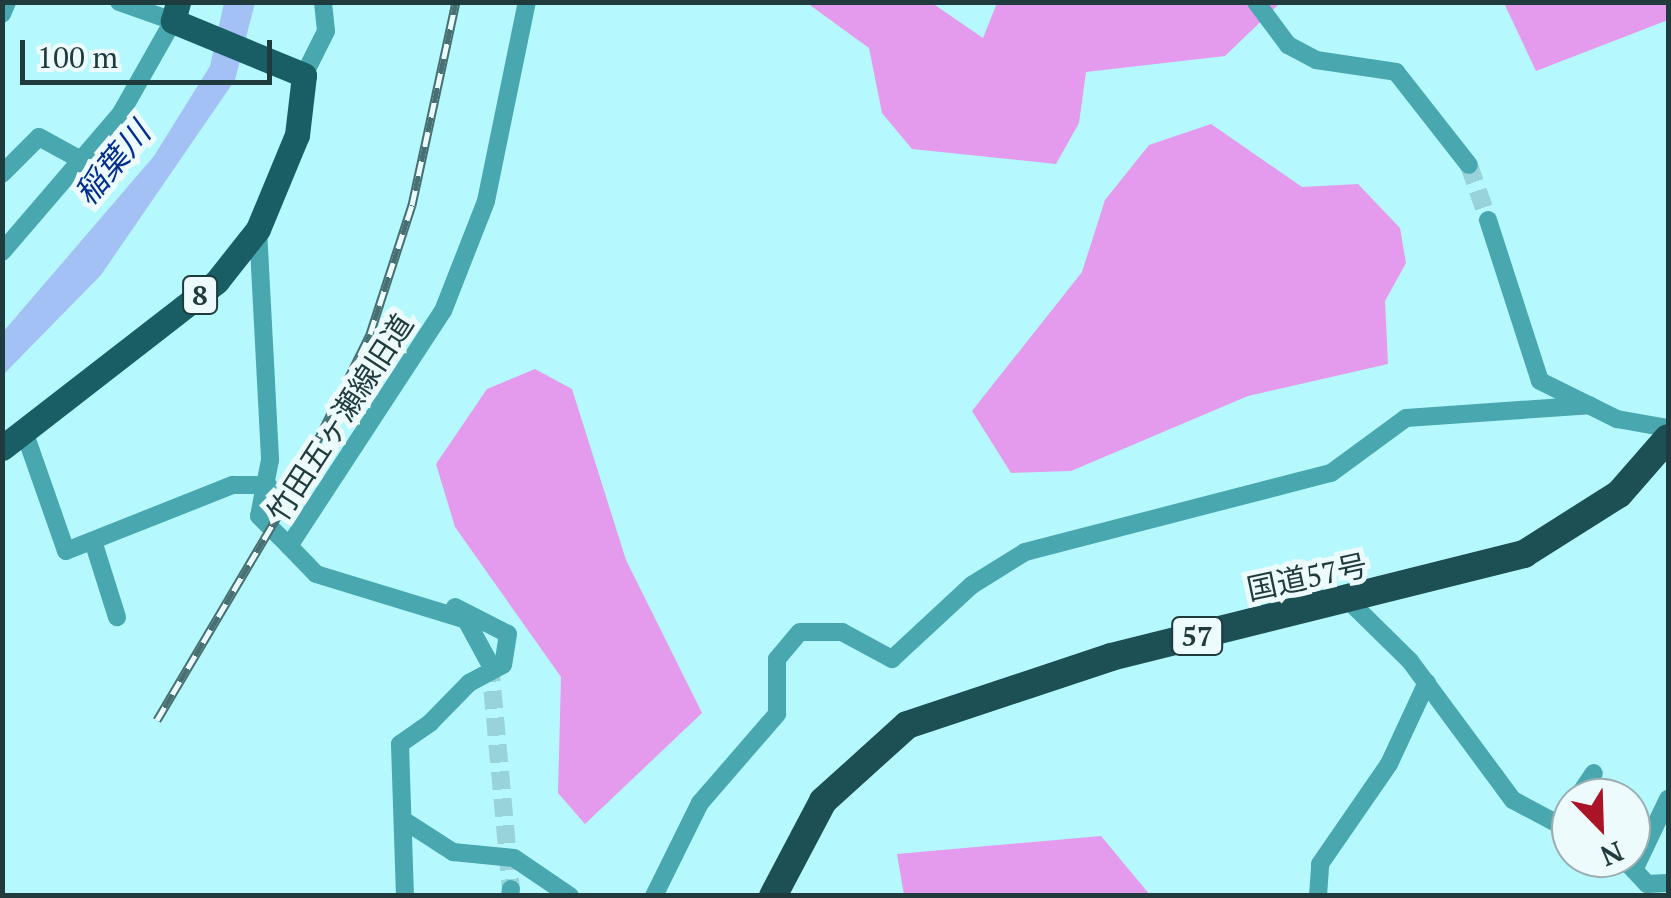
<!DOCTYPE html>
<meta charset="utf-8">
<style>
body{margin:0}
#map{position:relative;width:1671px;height:898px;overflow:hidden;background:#b5f9ff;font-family:"PT Serif","Noto Sans JP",serif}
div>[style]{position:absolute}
.forest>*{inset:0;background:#e49bed}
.water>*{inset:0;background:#a4c1f6}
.minor-tunnel>*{height:18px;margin-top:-9px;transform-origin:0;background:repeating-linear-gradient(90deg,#97d3d8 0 18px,transparent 0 27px)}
.minor>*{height:18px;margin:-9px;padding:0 9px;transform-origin:9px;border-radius:9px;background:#49a7af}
.primary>*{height:25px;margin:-12.5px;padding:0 12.5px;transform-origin:12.5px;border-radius:12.5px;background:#185e64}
.trunk>*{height:28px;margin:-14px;padding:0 14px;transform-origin:14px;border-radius:14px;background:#1c5054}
.rail>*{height:9px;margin-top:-4.5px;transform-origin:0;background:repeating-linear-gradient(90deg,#eefbfc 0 15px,#486f72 0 30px);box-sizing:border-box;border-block:2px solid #486f72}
.minor-bridge>*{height:18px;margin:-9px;padding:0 9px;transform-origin:9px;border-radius:9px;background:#49a7af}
span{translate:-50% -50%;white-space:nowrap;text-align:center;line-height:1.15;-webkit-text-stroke:10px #eefbfc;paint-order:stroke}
.shield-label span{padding:2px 8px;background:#eefbfc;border:2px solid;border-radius:8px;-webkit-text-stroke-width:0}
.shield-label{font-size:28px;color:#1f3b3d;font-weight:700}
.street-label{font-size:30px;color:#1f3b3d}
.water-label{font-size:32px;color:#032e90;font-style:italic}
.frame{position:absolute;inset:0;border:5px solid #1f3b3d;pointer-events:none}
.north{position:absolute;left:1551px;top:778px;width:100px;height:100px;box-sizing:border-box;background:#eefbfc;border:2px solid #9baeb0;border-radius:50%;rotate:157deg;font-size:28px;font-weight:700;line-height:40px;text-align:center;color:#1f3b3d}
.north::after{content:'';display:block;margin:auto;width:35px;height:45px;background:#aa1426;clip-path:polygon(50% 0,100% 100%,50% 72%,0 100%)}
.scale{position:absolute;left:20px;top:40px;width:252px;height:45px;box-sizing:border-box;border:5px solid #1f3b3d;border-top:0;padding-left:12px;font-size:30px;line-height:35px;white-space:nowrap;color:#1f3b3d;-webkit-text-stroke:8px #eefbfc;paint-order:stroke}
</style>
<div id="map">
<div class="forest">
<div style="clip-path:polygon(807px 3px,932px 3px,983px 38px,997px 3px,1280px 3px,1225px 56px,1086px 72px,1079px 123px,1056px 164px,912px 149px,882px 113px,869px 48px)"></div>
<div style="clip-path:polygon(1504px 3px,1668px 3px,1668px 20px,1536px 71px)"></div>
<div style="clip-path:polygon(1211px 124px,1302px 187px,1358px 184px,1400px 228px,1406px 263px,1385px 301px,1388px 364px,1248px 396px,1071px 471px,1011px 473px,972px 411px,1082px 272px,1105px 200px,1149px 145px)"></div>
<div style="clip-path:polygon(535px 369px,572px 389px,626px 560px,702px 713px,585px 824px,558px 793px,561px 677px,455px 527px,436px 464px,487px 389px)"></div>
<div style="clip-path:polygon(1101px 836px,1150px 895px,904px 895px,897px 854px)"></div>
</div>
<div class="water">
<div style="clip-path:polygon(224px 3px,255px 3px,235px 80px,101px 275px,3px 375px,3px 332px,154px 156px,210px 66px)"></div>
</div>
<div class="minor-tunnel">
<div style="left:1469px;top:165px;width:58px;rotate:70.9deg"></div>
<div style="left:490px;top:664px;width:226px;rotate:84.7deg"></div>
</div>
<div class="minor">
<div style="left:1256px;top:2px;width:54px;rotate:53.3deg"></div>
<div style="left:1288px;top:45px;width:32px;rotate:28deg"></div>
<div style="left:1316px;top:60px;width:81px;rotate:8.5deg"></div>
<div style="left:1396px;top:72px;width:118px;rotate:51.9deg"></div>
<div style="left:2px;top:14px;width:13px;rotate:-67deg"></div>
<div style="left:304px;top:75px;width:49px;rotate:-63.4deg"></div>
<div style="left:326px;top:31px;width:29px;rotate:-96deg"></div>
<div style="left:2px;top:174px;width:52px;rotate:-45deg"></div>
<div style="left:39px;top:137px;width:46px;rotate:28.8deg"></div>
<div style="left:1488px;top:220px;width:169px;rotate:72.1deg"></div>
<div style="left:1540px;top:381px;width:86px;rotate:26.3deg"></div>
<div style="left:1617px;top:419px;width:52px;rotate:10deg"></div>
<div style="left:258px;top:229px;width:231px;rotate:87deg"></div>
<div style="left:270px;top:460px;width:57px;rotate:101.1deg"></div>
<div style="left:259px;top:516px;width:42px;rotate:45deg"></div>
<div style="left:289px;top:546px;width:281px;rotate:-56.8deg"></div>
<div style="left:443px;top:311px;width:118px;rotate:-68.6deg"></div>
<div style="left:486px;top:201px;width:203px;rotate:-78.4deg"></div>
<div style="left:2px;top:252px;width:183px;rotate:-49.4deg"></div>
<div style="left:121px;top:113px;width:106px;rotate:-60.5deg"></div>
<div style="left:173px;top:21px;width:57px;rotate:-160.6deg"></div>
<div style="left:24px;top:431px;width:127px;rotate:70.7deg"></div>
<div style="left:66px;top:551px;width:180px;rotate:-21.6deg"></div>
<div style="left:233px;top:485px;width:35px"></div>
<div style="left:93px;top:541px;width:80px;rotate:72.5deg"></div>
<div style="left:289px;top:546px;width:39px;rotate:46deg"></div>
<div style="left:316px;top:574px;width:157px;rotate:17deg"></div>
<div style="left:466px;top:620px;width:50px;rotate:61.4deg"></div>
<div style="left:1350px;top:602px;width:84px;rotate:44.5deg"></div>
<div style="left:1410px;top:661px;width:173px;rotate:53.5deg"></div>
<div style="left:1513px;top:800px;width:66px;rotate:28.1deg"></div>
<div style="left:455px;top:607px;width:59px;rotate:27deg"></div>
<div style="left:508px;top:634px;width:31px;rotate:99deg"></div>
<div style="left:1577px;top:798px;width:30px;rotate:-56deg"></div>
<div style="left:408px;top:823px;width:54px;rotate:32.8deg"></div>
<div style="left:453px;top:852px;width:61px;rotate:5.6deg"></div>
<div style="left:514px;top:858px;width:68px;rotate:34.2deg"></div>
<div style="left:1622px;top:858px;width:17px;rotate:45deg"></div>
<div style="left:1634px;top:870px;width:79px;rotate:-64.4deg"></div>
<div style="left:1634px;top:870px;width:19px;rotate:47deg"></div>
<div style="left:1647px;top:884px;width:21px;rotate:-3deg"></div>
<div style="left:405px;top:896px;width:152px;rotate:-91.9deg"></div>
<div style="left:400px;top:744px;width:37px;rotate:-35deg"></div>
<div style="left:510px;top:896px;width:7px;rotate:-82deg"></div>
<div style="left:654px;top:896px;width:104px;rotate:-63.7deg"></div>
<div style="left:700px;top:803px;width:118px;rotate:-49.1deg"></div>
<div style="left:777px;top:714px;width:55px;rotate:-90deg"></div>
<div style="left:777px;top:659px;width:35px;rotate:-50deg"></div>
<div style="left:800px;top:632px;width:42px"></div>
<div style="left:842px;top:632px;width:57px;rotate:28.4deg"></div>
<div style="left:892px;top:659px;width:109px;rotate:-42.8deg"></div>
<div style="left:972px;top:585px;width:62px;rotate:-31.9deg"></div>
<div style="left:1025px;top:552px;width:316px;rotate:-14.5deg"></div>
<div style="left:1331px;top:473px;width:93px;rotate:-36.3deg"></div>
<div style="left:1406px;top:418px;width:184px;rotate:-4deg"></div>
<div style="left:1318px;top:896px;width:32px;rotate:-86deg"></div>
<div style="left:1320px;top:864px;width:121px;rotate:-55.4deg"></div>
<div style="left:1389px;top:764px;width:90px;rotate:-65.1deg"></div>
</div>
<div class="primary">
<div style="left:2px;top:448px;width:272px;rotate:-37.8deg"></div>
<div style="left:217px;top:281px;width:66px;rotate:-51.7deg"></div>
<div style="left:258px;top:229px;width:102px;rotate:-67.5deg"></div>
<div style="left:297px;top:135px;width:60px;rotate:-83.3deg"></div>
<div style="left:304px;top:75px;width:142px;rotate:-157.6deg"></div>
<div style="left:173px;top:21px;width:20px;rotate:-75deg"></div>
</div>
<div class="trunk">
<div style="left:773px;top:896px;width:107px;rotate:-62.2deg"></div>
<div style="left:823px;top:801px;width:113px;rotate:-42.1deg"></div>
<div style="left:907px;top:725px;width:215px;rotate:-18.4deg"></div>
<div style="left:1111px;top:657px;width:426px;rotate:-14deg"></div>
<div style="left:1524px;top:554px;width:112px;rotate:-32.3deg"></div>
<div style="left:1619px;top:494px;width:74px;rotate:-48.8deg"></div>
</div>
<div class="rail">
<div style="left:157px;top:720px;width:267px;rotate:-59.4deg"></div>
<div style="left:293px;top:490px;width:174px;rotate:-63.7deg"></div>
<div style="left:370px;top:334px;width:136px;rotate:-72deg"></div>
<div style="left:412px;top:205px;width:208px;rotate:-77.8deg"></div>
</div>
<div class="minor-bridge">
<div style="left:430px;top:723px;width:56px;rotate:-45.7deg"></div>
<div style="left:469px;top:683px;width:38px;rotate:-28deg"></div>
</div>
<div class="shield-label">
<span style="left:200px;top:295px">8</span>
<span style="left:1197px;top:636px">57</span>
</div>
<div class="street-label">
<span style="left:340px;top:418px;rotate:-57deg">竹田五ヶ瀬線旧道</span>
<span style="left:1307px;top:577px;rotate:-12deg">国道57号</span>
</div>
<div class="water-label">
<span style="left:112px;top:163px;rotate:-50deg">稲葉川</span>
</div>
<div class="frame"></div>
<div class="north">N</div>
<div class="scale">100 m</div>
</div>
